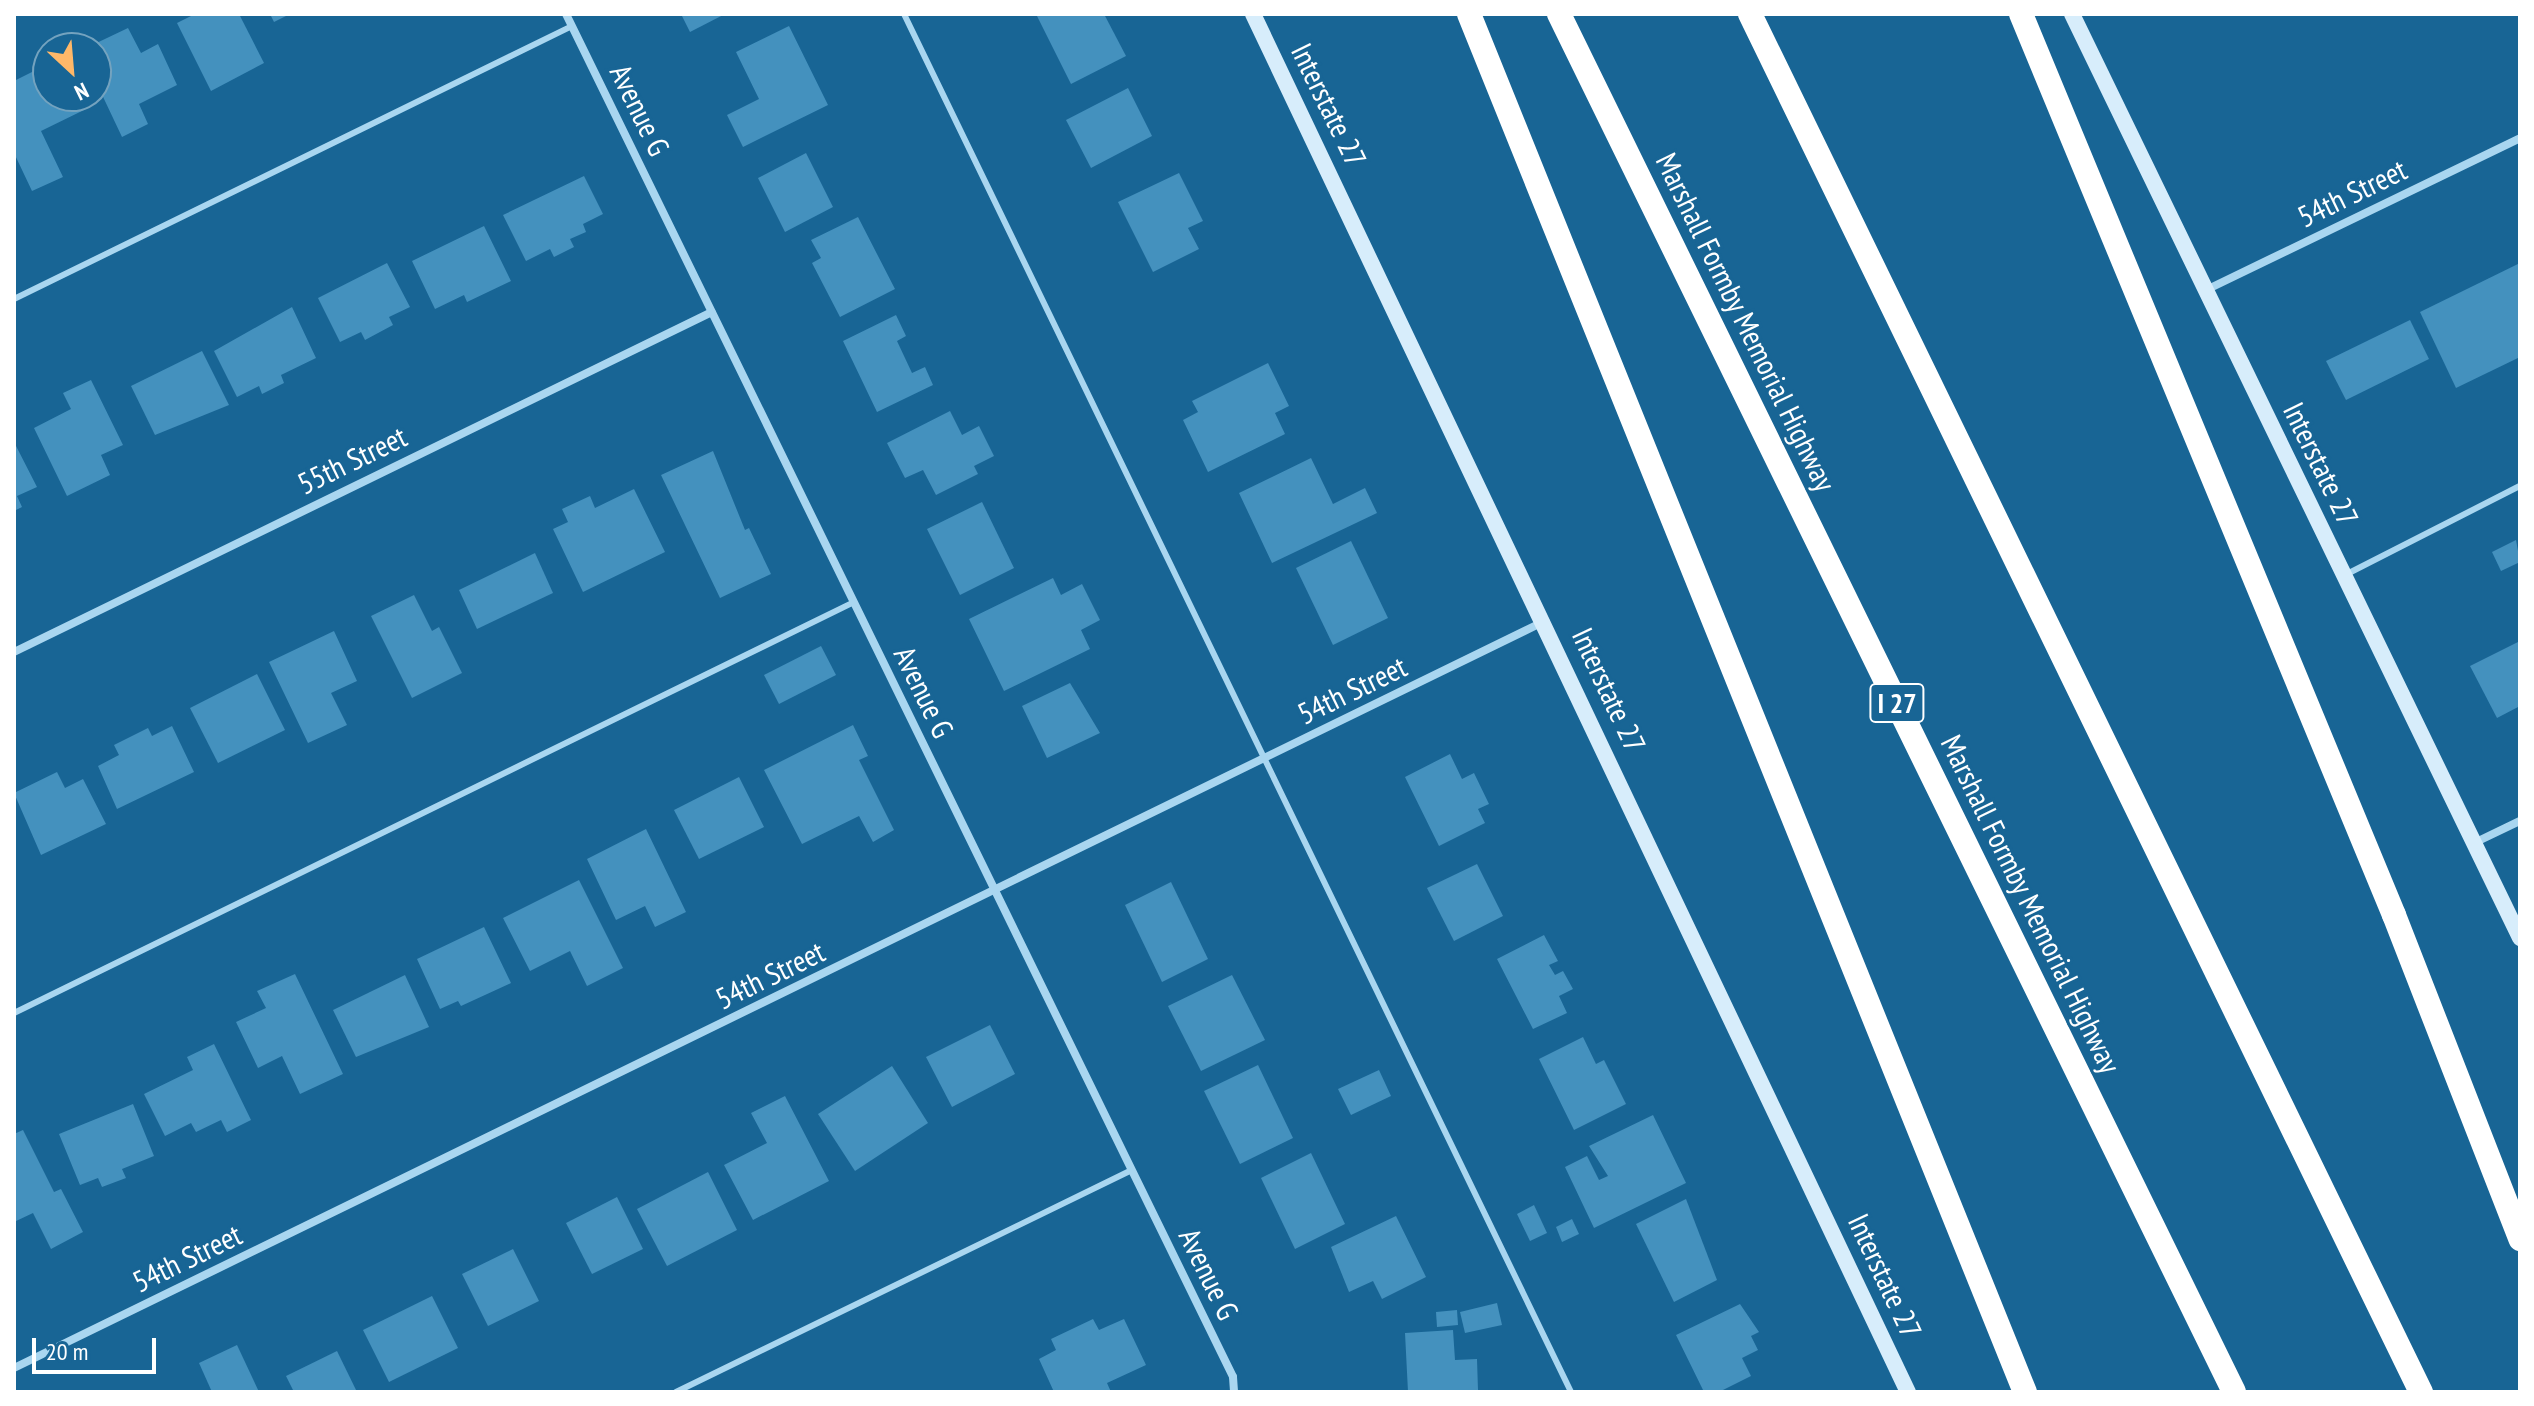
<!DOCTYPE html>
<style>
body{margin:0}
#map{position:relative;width:2534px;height:1406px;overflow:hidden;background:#186595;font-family:"PT Sans Narrow",sans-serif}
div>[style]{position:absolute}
.building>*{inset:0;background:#4491be}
.lane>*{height:6px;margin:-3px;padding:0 3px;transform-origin:3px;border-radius:3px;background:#a9d6f0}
.street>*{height:8px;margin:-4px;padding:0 4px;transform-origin:4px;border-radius:4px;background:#a9d6f0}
.secondary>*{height:16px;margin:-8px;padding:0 8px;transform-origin:8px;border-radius:8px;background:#d7edfb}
.highway>*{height:24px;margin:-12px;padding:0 12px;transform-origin:12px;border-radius:12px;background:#fff}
span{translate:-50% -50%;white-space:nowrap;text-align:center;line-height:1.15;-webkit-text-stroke:6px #186595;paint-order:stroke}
.shield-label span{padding:2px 6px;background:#186595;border:2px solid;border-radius:6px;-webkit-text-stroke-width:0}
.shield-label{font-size:28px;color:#fff;font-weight:700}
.street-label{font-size:30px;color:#fff}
.frame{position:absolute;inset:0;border:16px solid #fff;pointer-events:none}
.north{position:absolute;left:32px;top:32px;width:80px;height:80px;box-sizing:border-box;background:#186595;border:2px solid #74a3bf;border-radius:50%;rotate:154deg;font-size:22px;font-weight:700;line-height:32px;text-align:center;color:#fff}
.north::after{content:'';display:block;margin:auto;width:28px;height:36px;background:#ffb869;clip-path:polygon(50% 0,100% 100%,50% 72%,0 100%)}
.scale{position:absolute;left:32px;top:1338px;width:124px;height:36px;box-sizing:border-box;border:4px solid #fff;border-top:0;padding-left:10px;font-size:24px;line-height:28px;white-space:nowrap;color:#fff;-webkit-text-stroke:6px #186595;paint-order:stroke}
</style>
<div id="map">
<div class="building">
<div style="clip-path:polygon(195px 14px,239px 14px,264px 63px,211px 91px,177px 23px)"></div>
<div style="clip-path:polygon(270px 14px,290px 14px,274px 22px)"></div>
<div style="clip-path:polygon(681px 14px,725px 14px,690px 32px)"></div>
<div style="clip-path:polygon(1104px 14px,1126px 56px,1071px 84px,1037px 16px)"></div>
<div style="clip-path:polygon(789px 26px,828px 105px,743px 147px,727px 115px,759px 99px,736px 52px)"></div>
<div style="clip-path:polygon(128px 28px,141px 53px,158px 44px,177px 85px,139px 104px,148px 124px,122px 137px,96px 82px,96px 48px,86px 48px)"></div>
<div style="clip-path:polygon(48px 64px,48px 96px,77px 96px,84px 110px,41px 131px,63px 177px,32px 191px,14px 153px,14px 81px)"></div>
<div style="clip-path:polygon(1128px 88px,1152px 136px,1091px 168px,1066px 120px)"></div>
<div style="clip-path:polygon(806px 153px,833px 207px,785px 232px,758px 178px)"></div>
<div style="clip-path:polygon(1179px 173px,1203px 221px,1188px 228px,1199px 249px,1153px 272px,1118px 202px)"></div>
<div style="clip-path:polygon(584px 176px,603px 214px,583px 224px,586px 232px,570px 239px,574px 247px,554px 257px,550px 249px,526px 261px,503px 215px)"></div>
<div style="clip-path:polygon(858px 217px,895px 289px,840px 317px,812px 263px,821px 258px,811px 240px)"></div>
<div style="clip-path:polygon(484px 226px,511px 281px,467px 302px,464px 295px,435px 309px,412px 261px)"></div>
<div style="clip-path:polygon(387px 263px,410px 307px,389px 317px,393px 325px,365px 340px,361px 332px,340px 342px,318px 298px)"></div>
<div style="clip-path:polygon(2520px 263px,2520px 357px,2456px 388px,2420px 312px)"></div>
<div style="clip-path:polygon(292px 307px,316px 358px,281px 375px,284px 383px,262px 394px,259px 386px,237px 397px,214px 351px)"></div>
<div style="clip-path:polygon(896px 315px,906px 336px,897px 341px,912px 373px,925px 367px,933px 385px,877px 412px,843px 341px)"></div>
<div style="clip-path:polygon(2410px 320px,2429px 359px,2346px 400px,2326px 361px)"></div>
<div style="clip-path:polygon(202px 351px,229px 405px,155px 435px,131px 386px)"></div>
<div style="clip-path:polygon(1268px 363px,1289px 406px,1275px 413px,1285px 434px,1208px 472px,1183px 420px,1198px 412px,1192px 401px)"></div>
<div style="clip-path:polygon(91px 380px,123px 445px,101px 455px,110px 475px,67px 496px,34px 428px,71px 409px,63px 393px)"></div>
<div style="clip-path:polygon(950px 411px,962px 435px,979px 426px,994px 456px,974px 466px,978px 474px,936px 495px,923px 470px,905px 478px,887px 443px)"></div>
<div style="clip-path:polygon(14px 442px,37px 487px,17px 496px,22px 507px,14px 511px)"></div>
<div style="clip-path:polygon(713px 451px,745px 530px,749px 528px,771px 574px,720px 598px,661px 475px)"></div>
<div style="clip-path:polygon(1311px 458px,1333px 504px,1365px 488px,1377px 513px,1272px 563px,1239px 493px)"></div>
<div style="clip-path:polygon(634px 489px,665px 552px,583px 592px,553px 529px,568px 522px,562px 509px,590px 496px,595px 508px)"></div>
<div style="clip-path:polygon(982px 502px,1014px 568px,960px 595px,927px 529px)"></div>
<div style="clip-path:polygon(2516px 540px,2520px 562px,2501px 571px,2492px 552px)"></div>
<div style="clip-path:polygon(1351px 541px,1388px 618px,1333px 645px,1296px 568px)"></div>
<div style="clip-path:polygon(535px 553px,553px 593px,477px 629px,459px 590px)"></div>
<div style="clip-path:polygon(1053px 578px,1061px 595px,1082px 584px,1100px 620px,1081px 630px,1090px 649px,1004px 691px,969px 619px)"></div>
<div style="clip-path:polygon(414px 595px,432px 631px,439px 627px,462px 673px,412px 698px,371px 616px)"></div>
<div style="clip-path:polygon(334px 631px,357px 681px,331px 693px,347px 725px,308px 743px,269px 662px)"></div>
<div style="clip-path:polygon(2520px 641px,2520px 706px,2497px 718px,2470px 666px)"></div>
<div style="clip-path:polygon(821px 646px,836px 675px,779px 704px,764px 675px)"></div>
<div style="clip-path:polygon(257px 674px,285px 730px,218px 763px,190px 708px)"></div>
<div style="clip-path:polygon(1070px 683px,1100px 733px,1047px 758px,1022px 706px)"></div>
<div style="clip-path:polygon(853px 725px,868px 756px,859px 760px,894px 830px,873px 842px,859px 816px,802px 844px,764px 770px)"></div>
<div style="clip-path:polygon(172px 726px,194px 772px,117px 809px,98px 766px,119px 755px,114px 745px,148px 728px,152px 736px)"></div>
<div style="clip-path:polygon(1450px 754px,1462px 779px,1474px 773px,1489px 804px,1478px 809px,1485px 823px,1439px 846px,1405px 777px)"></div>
<div style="clip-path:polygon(57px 772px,65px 788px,83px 779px,106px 824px,41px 855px,14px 793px)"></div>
<div style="clip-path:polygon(739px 777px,764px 827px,699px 859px,674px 810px)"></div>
<div style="clip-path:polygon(646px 829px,686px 912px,655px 927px,645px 906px,616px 920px,587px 859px)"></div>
<div style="clip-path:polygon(1477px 864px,1503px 916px,1454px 941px,1427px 888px)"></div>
<div style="clip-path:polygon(579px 880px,623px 968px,587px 986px,570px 951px,530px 971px,503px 918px)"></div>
<div style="clip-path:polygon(1171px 882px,1208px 959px,1162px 982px,1125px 905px)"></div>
<div style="clip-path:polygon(484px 927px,511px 983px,461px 1006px,458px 1001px,440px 1009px,417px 959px)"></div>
<div style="clip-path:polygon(1544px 935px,1558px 961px,1549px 965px,1555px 975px,1563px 971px,1573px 989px,1559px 996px,1567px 1013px,1533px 1029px,1497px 959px)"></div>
<div style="clip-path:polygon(295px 974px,343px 1074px,300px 1094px,282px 1056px,258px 1068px,236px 1022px,266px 1008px,257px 991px)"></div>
<div style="clip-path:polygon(405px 975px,429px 1027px,356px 1057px,333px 1010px)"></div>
<div style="clip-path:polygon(1232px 975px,1265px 1040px,1201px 1071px,1168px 1006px)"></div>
<div style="clip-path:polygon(990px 1025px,1015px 1074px,952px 1107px,926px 1057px)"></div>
<div style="clip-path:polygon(1583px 1037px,1596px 1064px,1604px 1060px,1626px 1104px,1574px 1130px,1539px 1059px)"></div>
<div style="clip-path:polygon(214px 1044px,251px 1120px,227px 1132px,221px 1120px,196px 1132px,191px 1123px,165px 1136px,144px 1094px,193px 1070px,187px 1057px)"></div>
<div style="clip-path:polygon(1258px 1065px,1293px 1138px,1240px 1164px,1204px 1091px)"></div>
<div style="clip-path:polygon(892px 1066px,928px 1123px,855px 1171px,818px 1114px)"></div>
<div style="clip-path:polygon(1379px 1070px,1391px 1096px,1351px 1115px,1338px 1089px)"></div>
<div style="clip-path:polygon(785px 1096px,829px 1181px,753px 1220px,724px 1165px,767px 1143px,751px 1113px)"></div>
<div style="clip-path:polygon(133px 1104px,154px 1156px,122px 1169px,126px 1178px,102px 1187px,98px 1178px,80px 1185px,59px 1134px)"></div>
<div style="clip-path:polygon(1653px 1115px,1686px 1183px,1594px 1228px,1565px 1167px,1587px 1156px,1599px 1180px,1608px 1176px,1589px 1146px)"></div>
<div style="clip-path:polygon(23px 1130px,54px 1192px,61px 1189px,83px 1232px,51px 1249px,33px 1213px,14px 1222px,14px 1134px)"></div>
<div style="clip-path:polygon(1311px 1153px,1345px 1224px,1295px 1249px,1261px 1178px)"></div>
<div style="clip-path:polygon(708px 1172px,737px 1230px,667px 1266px,637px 1209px)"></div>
<div style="clip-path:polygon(617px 1197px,643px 1249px,592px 1274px,566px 1223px)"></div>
<div style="clip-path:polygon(1686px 1199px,1717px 1280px,1674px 1302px,1636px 1224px)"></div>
<div style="clip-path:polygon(1534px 1205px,1547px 1233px,1530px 1241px,1517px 1214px)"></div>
<div style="clip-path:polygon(1396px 1216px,1426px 1277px,1382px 1299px,1373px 1281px,1349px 1292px,1331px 1247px)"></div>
<div style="clip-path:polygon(1572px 1219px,1579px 1234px,1562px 1242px,1556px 1227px)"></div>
<div style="clip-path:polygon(513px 1249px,539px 1301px,488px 1326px,462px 1274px)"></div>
<div style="clip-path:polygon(432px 1296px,458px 1348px,389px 1382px,363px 1330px)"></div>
<div style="clip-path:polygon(1497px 1303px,1502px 1325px,1465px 1333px,1460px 1312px)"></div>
<div style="clip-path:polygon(1740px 1304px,1759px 1332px,1751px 1336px,1758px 1350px,1742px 1358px,1751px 1376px,1719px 1392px,1704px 1392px,1676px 1335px)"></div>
<div style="clip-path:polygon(1457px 1310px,1458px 1325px,1437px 1327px,1436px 1312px)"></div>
<div style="clip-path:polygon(1093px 1319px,1099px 1330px,1124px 1319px,1146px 1365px,1107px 1383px,1111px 1392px,1054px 1392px,1039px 1359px,1056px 1350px,1051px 1339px)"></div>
<div style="clip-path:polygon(1453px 1330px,1455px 1360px,1477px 1359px,1478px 1390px,1408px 1392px,1405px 1333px)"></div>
<div style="clip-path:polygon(237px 1345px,259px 1392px,212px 1392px,199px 1363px)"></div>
<div style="clip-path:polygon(337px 1351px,357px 1392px,294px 1392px,286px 1376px)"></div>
</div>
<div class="lane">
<div style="left:904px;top:14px;width:1531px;rotate:64.17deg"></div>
<div style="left:14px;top:299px;width:621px;rotate:-26.07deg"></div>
<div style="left:2345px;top:575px;width:196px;rotate:-27deg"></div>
<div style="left:14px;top:1013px;width:935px;rotate:-26.07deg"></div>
<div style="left:676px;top:1392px;width:507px;rotate:-25.96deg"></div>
</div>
<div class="street">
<div style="left:566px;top:14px;width:1517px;rotate:63.92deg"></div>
<div style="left:1233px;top:1377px;width:15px;rotate:86deg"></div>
<div style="left:2206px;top:290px;width:349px;rotate:-25.8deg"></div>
<div style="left:14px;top:652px;width:776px;rotate:-25.97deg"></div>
<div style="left:2474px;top:843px;width:51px;rotate:-25.6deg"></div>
<div style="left:14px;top:1368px;width:1704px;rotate:-26.01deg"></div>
</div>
<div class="secondary">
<div style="left:1253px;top:14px;width:1526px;rotate:64.58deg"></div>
<div style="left:2072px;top:14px;width:1027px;rotate:64.13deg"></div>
</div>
<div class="highway">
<div style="left:1469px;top:14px;width:1486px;rotate:68.03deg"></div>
<div style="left:1559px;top:14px;width:1534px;rotate:63.9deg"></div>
<div style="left:1750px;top:14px;width:1533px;rotate:64.04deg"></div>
<div style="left:2021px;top:14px;width:975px;rotate:67.51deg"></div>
<div style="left:2394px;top:915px;width:348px;rotate:68.7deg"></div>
</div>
<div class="shield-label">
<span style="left:1897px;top:703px">I 27</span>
</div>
<div class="street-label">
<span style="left:1329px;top:105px;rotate:64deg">Interstate 27</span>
<span style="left:640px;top:110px;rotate:64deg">Avenue G</span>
<span style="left:2352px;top:193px;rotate:-26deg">54th Street</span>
<span style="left:1746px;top:322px;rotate:64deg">Marshall Formby Memorial Highway</span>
<span style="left:352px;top:460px;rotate:-26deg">55th Street</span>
<span style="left:2321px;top:464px;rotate:64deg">Interstate 27</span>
<span style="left:1352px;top:690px;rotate:-26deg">54th Street</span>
<span style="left:1609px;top:690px;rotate:65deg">Interstate 27</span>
<span style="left:924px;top:692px;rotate:64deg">Avenue G</span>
<span style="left:2031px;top:904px;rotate:64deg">Marshall Formby Memorial Highway</span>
<span style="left:770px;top:975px;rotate:-26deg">54th Street</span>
<span style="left:187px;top:1258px;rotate:-26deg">54th Street</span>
<span style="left:1209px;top:1274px;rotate:64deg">Avenue G</span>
<span style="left:1885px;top:1276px;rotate:65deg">Interstate 27</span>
</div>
<div class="frame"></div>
<div class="north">N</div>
<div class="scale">20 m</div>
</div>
